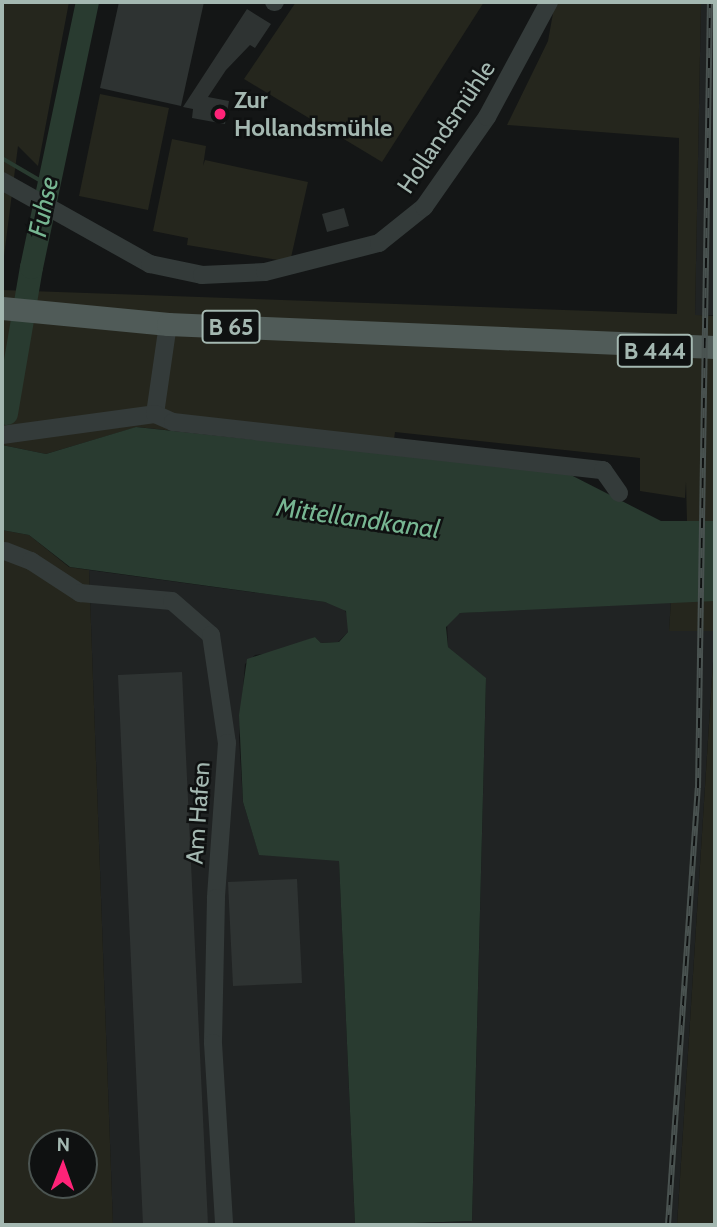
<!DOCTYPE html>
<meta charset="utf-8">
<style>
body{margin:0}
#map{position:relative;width:717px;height:1227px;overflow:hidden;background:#141616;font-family:Cabin,sans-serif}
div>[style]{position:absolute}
.built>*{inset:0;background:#202323}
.green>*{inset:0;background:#25261d}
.water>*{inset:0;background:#293b30}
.stream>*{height:3.5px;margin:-1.75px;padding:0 1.75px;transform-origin:1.75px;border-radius:1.75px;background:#293b30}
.river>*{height:23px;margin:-11.5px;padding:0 11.5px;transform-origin:11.5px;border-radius:11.5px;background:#293b30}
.building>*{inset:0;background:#2e3332}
.minor>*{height:18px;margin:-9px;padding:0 9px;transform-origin:9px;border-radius:9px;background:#343b3a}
.major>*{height:23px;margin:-11.5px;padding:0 11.5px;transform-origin:11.5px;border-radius:11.5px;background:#505b58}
.rail>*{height:6px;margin-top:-3px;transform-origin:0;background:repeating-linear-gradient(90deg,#0f1111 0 10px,#495250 0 20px);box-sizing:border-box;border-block:2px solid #495250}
.dots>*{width:19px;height:19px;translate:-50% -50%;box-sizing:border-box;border:4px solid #0f1111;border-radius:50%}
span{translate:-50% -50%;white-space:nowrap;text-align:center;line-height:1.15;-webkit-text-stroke:5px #0f1111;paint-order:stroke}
.shield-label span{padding:2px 5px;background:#0f1111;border:2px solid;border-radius:5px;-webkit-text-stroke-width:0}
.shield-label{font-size:23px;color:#a4b8b1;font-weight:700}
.poi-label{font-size:24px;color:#a4b8b1;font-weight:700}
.left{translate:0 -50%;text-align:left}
.street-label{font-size:24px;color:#a4b8b1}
.water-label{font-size:26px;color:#77b692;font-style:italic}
.frame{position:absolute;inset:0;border:4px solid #a4b8b1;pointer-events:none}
.north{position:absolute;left:28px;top:1129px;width:70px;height:70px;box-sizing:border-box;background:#0f1111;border:2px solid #4b5451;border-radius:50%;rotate:1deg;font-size:19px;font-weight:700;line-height:28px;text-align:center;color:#a4b8b1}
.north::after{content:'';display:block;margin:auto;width:24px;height:32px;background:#ff2378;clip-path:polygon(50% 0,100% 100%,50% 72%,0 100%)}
</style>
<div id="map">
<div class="built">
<div style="clip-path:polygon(701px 2px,715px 2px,714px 315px,695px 316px)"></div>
<div style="clip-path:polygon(89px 570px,325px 602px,343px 607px,348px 616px,348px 632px,338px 642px,321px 643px,315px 637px,279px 652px,255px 655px,245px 664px,239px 738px,243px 802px,259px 854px,339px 860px,355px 1225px,113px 1225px)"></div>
<div style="clip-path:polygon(671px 601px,669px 631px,715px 630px,677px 1225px,386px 1225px,472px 1221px,486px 679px,448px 647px,447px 623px,460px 613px)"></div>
</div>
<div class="green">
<div style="clip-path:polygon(2px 2px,69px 2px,38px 166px,18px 146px,2px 272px)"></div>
<div style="clip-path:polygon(296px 2px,484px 2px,382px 162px,244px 79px)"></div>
<div style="clip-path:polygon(555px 2px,701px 2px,695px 315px,715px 316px,715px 521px,687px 521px,686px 482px,685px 498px,640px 491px,640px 458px,395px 432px,392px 454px,137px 427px,46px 454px,2px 445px,2px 290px,677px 314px,679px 138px,507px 125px,548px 41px)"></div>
<div style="clip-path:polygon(100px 94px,169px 108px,148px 210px,79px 196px)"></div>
<div style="clip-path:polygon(172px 139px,206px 146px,203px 166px,205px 160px,308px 182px,290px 262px,187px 245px,188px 238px,153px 231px)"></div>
<div style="clip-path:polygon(evenodd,2px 530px,29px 535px,69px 567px,89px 570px,113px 1225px,2px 1225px,2px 530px,42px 1143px,84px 1143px,84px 1185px,42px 1185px,42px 1143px)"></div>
<div style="clip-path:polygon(671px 601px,715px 601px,715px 1225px,677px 1225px,715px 631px,669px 631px)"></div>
</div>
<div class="water">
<div style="clip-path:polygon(136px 427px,567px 473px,661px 521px,715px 521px,715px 601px,460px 613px,446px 627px,448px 647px,486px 678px,472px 1221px,355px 1225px,339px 861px,259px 855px,243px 802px,239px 715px,247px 659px,315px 637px,321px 643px,339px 642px,348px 632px,346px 611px,325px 602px,70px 567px,29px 535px,2px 530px,2px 445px,46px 454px)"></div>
</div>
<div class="stream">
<div style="left:2px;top:158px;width:56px;rotate:30.3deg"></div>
</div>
<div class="river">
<div style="left:6px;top:413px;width:148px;rotate:-80.3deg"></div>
<div style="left:31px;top:267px;width:271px;rotate:-78.1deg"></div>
</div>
<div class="building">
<div style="clip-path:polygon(119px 2px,204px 2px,181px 106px,100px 88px)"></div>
<div style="clip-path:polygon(247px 9px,271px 24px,255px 48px,250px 45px,226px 70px,208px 97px,229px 101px,225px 124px,192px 118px,193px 109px,183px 107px)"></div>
<div style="clip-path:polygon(344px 208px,349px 226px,327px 232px,322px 214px)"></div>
<div style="clip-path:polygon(182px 672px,208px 1225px,143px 1225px,118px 675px)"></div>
<div style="clip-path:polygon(297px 879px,302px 983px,233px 986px,228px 882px)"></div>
</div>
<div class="minor">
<div style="left:274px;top:2px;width:1px"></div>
<div style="left:2px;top:181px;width:170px;rotate:29.3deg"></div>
<div style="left:150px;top:264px;width:53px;rotate:11.9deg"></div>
<div style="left:202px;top:275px;width:63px;rotate:-2.7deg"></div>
<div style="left:265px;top:272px;width:118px;rotate:-14.3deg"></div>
<div style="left:379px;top:243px;width:58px;rotate:-38.7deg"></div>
<div style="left:424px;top:207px;width:110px;rotate:-55deg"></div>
<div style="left:487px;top:117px;width:131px;rotate:-61.7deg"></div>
<div style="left:155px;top:414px;width:91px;rotate:-81.8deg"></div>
<div style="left:2px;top:435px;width:154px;rotate:-7.8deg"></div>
<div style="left:155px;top:414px;width:20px;rotate:24deg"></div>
<div style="left:173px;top:422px;width:433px;rotate:6.4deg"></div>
<div style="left:603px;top:470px;width:28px;rotate:55deg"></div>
<div style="left:5px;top:551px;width:28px;rotate:21deg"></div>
<div style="left:31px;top:561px;width:59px;rotate:33.1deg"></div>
<div style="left:80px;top:593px;width:92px;rotate:5deg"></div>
<div style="left:172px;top:601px;width:52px;rotate:41.1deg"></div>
<div style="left:211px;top:635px;width:109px;rotate:81.6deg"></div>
<div style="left:227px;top:743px;width:155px;rotate:94.1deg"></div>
<div style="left:216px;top:898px;width:145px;rotate:91.2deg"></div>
<div style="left:213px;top:1043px;width:182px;rotate:86.5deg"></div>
</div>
<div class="major">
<div style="left:2px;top:308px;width:167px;rotate:5.5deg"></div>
<div style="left:168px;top:324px;width:547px;rotate:2.41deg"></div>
</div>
<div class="rail">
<div style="left:668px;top:1225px;width:438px;rotate:-86.1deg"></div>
<div style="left:698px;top:788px;width:786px;rotate:-89.13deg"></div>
</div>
<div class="dots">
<div style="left:220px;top:114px;background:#ff2378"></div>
</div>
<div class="shield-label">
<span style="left:231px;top:327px">B 65</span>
<span style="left:655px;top:351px">B 444</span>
</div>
<div class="poi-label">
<span class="left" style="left:234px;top:114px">Zur<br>Hollandsmühle</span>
</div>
<div class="street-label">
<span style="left:446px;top:127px;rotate:-56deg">Hollandsmühle</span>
<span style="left:198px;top:813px;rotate:-86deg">Am Hafen</span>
</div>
<div class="water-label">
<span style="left:44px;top:207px;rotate:-78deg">Fuhse</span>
<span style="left:358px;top:519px;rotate:8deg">Mittellandkanal</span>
</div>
<div class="frame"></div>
<div class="north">N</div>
</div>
